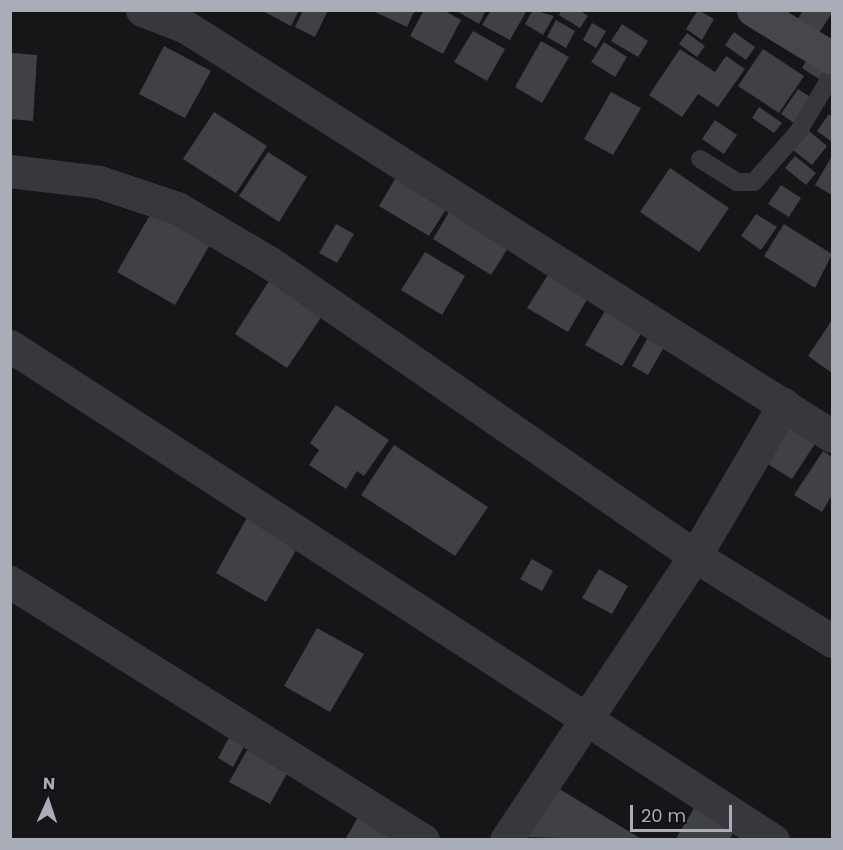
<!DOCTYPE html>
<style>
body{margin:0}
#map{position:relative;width:843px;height:850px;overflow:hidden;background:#161618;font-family:Poppins,sans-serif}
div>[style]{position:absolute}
.building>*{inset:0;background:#404145}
.service>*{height:18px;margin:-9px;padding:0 9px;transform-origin:9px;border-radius:9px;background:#37383d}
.minor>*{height:33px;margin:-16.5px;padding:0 16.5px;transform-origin:16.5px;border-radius:16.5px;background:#37383d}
.secondary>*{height:33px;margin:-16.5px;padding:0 16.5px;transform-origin:16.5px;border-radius:16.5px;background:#45474d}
span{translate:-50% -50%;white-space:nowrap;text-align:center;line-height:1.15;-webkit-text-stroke:6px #111113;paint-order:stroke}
.frame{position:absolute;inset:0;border:12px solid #a8adb8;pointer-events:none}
.north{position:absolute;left:18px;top:772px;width:60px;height:60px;-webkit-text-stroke:4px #111113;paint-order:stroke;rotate:3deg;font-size:16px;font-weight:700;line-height:24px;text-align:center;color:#a8adb8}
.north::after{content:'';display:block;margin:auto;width:21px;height:27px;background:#a8adb8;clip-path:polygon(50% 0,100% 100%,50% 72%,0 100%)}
.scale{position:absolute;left:630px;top:805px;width:102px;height:27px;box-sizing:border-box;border:3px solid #a8adb8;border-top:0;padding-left:8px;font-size:18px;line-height:21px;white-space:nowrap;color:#a8adb8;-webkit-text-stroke:4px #111113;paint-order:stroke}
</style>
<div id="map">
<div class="building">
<div style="clip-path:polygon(261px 10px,299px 10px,291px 26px)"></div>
<div style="clip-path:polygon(303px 10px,328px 10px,315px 37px,295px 27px)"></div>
<div style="clip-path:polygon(371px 10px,415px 10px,407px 27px)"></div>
<div style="clip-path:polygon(424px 10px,443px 10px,461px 20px,443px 54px,410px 36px)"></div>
<div style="clip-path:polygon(455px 10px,486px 10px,479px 24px)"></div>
<div style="clip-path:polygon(491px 10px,527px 10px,510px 40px,482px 25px)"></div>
<div style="clip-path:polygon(533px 10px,554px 16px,543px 35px,525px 24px)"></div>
<div style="clip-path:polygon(561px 10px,579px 10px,588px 16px,580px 28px,559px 15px)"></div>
<div style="clip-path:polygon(698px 10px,714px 19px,702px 40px,686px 29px)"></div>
<div style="clip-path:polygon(803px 10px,829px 10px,832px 13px,817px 36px,796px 22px)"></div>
<div style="clip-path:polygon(556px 20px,575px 31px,566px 48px,547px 37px)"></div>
<div style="clip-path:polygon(592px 23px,606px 31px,596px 48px,583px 40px)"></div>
<div style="clip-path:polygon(622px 24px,648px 41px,638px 57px,611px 41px)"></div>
<div style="clip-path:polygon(473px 31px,505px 49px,487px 81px,454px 62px)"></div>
<div style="clip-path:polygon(734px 32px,755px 47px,746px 60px,725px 45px)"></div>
<div style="clip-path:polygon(687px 33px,705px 46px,697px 57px,679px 44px)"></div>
<div style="clip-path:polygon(541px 41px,569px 57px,542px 103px,515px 87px)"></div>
<div style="clip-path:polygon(604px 42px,627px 57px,615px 77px,591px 62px)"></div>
<div style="clip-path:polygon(164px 46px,211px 71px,185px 118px,139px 94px)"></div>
<div style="clip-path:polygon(680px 49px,715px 72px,726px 56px,745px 69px,718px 107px,698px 94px,682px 117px,649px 95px)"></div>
<div style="clip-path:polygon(763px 49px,804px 76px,779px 113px,738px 86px)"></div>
<div style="clip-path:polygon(12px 53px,37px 55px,33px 121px,10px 119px)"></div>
<div style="clip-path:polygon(807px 59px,824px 71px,819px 79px,802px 68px)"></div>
<div style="clip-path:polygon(798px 89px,816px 101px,798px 126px,781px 114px)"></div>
<div style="clip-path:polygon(611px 92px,641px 108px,613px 155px,584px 139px)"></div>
<div style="clip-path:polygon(759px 107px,782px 123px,774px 133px,752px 118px)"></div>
<div style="clip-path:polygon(214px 112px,267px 146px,236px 193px,183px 159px)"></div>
<div style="clip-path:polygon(829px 114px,832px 117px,832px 142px,817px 131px)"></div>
<div style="clip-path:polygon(715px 120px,737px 135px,724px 154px,702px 139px)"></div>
<div style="clip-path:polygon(809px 131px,827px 146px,812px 165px,793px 150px)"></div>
<div style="clip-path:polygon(268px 152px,307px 177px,279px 222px,239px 196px)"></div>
<div style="clip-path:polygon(795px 156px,816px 173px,806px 185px,785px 168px)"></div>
<div style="clip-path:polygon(832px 156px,832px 195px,815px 185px)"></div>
<div style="clip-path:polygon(670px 168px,729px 208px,699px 252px,640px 212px)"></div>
<div style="clip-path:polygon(401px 169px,452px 200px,429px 236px,379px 206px)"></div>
<div style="clip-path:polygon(781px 185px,801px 198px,789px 217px,768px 204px)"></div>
<div style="clip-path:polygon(455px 202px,515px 237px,491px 275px,433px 239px)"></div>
<div style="clip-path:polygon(154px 208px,212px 241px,175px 305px,117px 272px)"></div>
<div style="clip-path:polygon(756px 214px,777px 227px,761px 250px,741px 236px)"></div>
<div style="clip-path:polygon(336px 224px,354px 234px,337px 263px,319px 253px)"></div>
<div style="clip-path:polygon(784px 224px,832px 254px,815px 288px,764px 256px)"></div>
<div style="clip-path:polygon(425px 252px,465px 276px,442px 315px,401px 290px)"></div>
<div style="clip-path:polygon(553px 267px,592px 291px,568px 332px,527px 308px)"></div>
<div style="clip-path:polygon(269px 281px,322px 316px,287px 368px,235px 334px)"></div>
<div style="clip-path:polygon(612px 299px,649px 320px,622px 366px,585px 345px)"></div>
<div style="clip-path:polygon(832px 320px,832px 373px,808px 356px)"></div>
<div style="clip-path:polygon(651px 332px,667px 342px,648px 375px,632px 366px)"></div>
<div style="clip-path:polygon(336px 405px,389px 440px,364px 476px,357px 471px,346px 489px,309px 465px,319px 450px,310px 443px)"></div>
<div style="clip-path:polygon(796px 417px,822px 433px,792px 479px,766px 463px)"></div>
<div style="clip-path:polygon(394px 445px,488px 507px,455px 556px,361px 495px)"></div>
<div style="clip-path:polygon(823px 451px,832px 457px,832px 495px,822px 512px,794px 495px)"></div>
<div style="clip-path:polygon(248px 516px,299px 545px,266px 602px,216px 573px)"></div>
<div style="clip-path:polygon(532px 559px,553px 571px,542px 591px,520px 579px)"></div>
<div style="clip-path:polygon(599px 569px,628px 586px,612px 614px,582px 598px)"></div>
<div style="clip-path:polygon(317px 628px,364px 654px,330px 712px,284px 686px)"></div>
<div style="clip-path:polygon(231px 734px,246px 743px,233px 767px,218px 758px)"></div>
<div style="clip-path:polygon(254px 738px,294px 761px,270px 804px,229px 782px)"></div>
<div style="clip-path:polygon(553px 785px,643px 840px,522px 837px)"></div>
<div style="clip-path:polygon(700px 798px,740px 822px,729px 840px,675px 840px)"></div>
<div style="clip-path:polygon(362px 810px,414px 840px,345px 840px)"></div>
</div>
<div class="service">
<div style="left:700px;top:159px;width:44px;rotate:31.9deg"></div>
<div style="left:737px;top:182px;width:17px"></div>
<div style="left:754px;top:182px;width:67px;rotate:-48.7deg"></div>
<div style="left:798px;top:132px;width:66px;rotate:-59.2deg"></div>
</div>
<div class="minor">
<div style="left:142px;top:10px;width:47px;rotate:21.1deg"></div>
<div style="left:186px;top:27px;width:765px;rotate:32.34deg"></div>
<div style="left:10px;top:171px;width:90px;rotate:7deg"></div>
<div style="left:99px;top:182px;width:82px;rotate:18.4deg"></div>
<div style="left:177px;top:208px;width:108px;rotate:30.6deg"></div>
<div style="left:270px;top:263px;width:516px;rotate:34.58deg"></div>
<div style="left:695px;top:556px;width:161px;rotate:31.8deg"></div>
<div style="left:10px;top:346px;width:909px;rotate:32.92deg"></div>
<div style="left:10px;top:582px;width:487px;rotate:32deg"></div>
<div style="left:506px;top:840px;width:341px;rotate:-56.4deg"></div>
<div style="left:695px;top:556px;width:176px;rotate:-59.6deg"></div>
</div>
<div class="secondary">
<div style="left:753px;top:10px;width:92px;rotate:31.3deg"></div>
</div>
<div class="frame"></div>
<div class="north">N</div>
<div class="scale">20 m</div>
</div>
